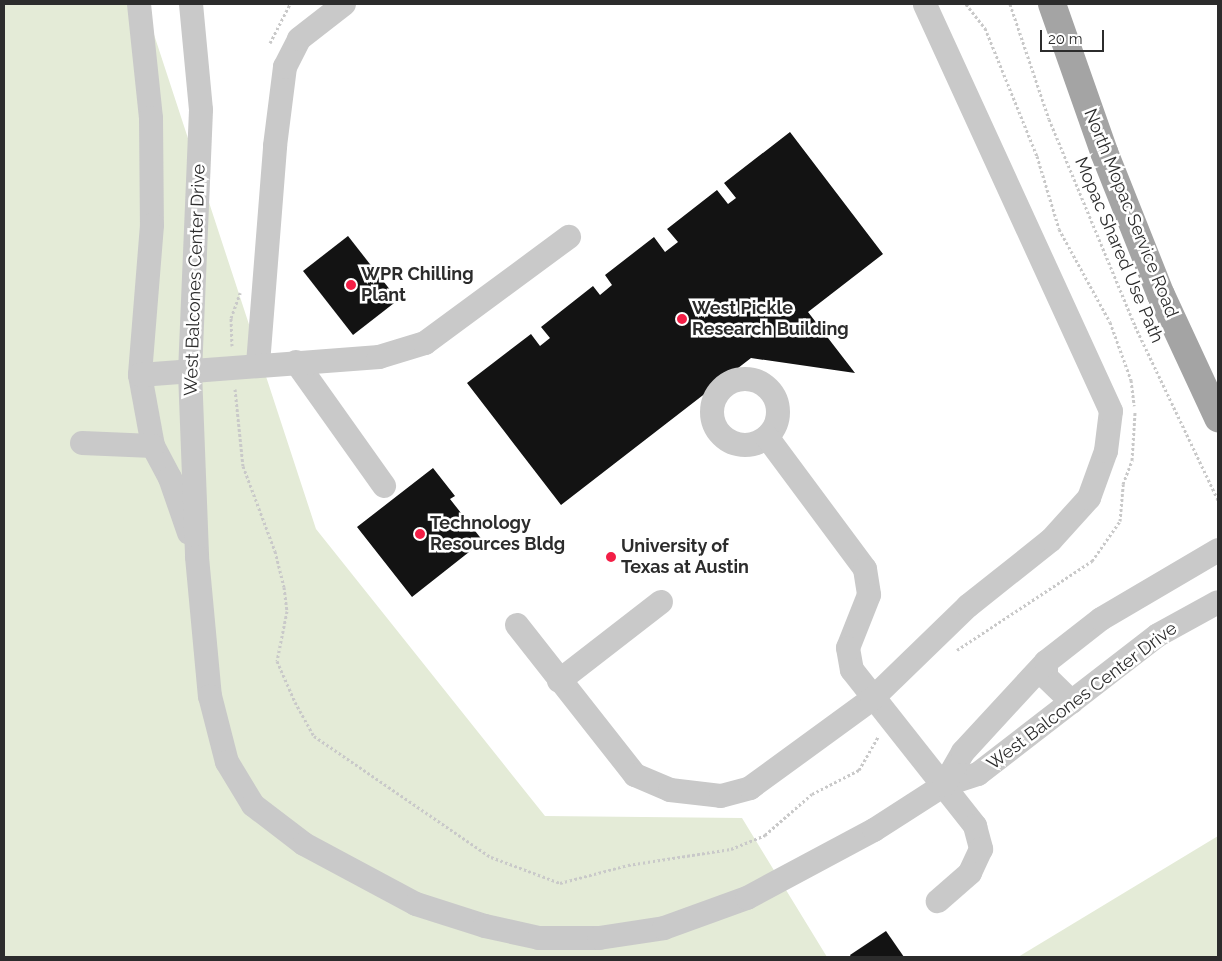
<!DOCTYPE html>
<style>
body{margin:0}
#map{position:relative;width:1222px;height:961px;overflow:hidden;background:#fff;font-family:Raleway,sans-serif}
div>[style]{position:absolute}
.green>*{inset:0;background:#e4ebd7}
.building>*{inset:0;background:#131313}
.path>*{height:3px;margin-top:-1.5px;transform-origin:0;background:repeating-linear-gradient(90deg,#c9c9c9 0 2.5px,transparent 0 5px)}
.minor>*{height:24px;margin:-12px;padding:0 12px;transform-origin:12px;border-radius:12px;background:#c9c9c9}
.minor>.ring{margin:-12px;padding:0;box-sizing:content-box;background:none;border:24px solid #c9c9c9;border-radius:50%}
.major>*{height:28px;margin:-14px;padding:0 14px;transform-origin:14px;border-radius:14px;background:#a4a4a4}
.dots>*{width:14px;height:14px;translate:-50% -50%;box-sizing:border-box;border:2px solid #fff;border-radius:50%}
span{translate:-50% -50%;white-space:nowrap;text-align:center;line-height:1.15;-webkit-text-stroke:5px #fff;paint-order:stroke}
.street-label{font-size:18px;color:#2c2c2c}
.poi-label{font-size:18px;color:#2c2c2c;font-weight:700}
.left{translate:0 -50%;text-align:left}
.frame{position:absolute;inset:0;border:5px solid #2c2c2c;pointer-events:none}
.scale{position:absolute;left:1040px;top:30px;width:64px;height:22px;box-sizing:border-box;border:2px solid #2c2c2c;border-top:0;padding-left:6px;font-size:15px;line-height:18px;white-space:nowrap;color:#2c2c2c;-webkit-text-stroke:4px #fff;paint-order:stroke}
</style>
<div id="map">
<div class="green">
<div style="clip-path:polygon(4px 4px,144px 4px,316px 529px,545px 816px,742px 818px,827px 957px,4px 957px)"></div>
<div style="clip-path:polygon(1218px 836px,1218px 957px,1018px 957px)"></div>
</div>
<div class="building">
<div style="clip-path:polygon(790px 132px,883px 254px,808px 312px,855px 373px,751px 358px,561px 505px,467px 383px,531px 334px,540px 346px,550px 338px,541px 327px,593px 286px,600px 295px,612px 285px,605px 275px,654px 237px,665px 252px,678px 242px,667px 229px,717px 190px,728px 204px,736px 198px,724px 183px)"></div>
<div style="clip-path:polygon(348px 236px,398px 300px,353px 335px,303px 271px)"></div>
<div style="clip-path:polygon(433px 468px,455px 496px,450px 499px,483px 541px,412px 597px,357px 527px)"></div>
<div style="clip-path:polygon(886px 931px,904px 957px,851px 957px,850px 955px)"></div>
</div>
<div class="path">
<div style="left:966px;top:4px;width:31px;rotate:52deg"></div>
<div style="left:985px;top:28px;width:138px;rotate:67.9deg"></div>
<div style="left:1037px;top:156px;width:76px;rotate:73.2deg"></div>
<div style="left:1059px;top:229px;width:106px;rotate:61.3deg"></div>
<div style="left:1110px;top:322px;width:62px;rotate:70.1deg"></div>
<div style="left:1131px;top:380px;width:26px;rotate:83deg"></div>
<div style="left:1010px;top:4px;width:121px;rotate:71.3deg"></div>
<div style="left:1049px;top:119px;width:224px;rotate:67.4deg"></div>
<div style="left:1135px;top:326px;width:193px;rotate:64.5deg"></div>
<div style="left:270px;top:43px;width:44px;rotate:-62.9deg"></div>
<div style="left:232px;top:346px;width:28px;rotate:-92deg"></div>
<div style="left:231px;top:318px;width:27px;rotate:-70deg"></div>
<div style="left:235px;top:389px;width:77px;rotate:84.1deg"></div>
<div style="left:243px;top:466px;width:91px;rotate:69.4deg"></div>
<div style="left:275px;top:551px;width:37px;rotate:76deg"></div>
<div style="left:284px;top:587px;width:24px;rotate:83deg"></div>
<div style="left:287px;top:611px;width:51px;rotate:101.3deg"></div>
<div style="left:277px;top:661px;width:45px;rotate:66.3deg"></div>
<div style="left:295px;top:702px;width:39px;rotate:61deg"></div>
<div style="left:314px;top:736px;width:214px;rotate:34.4deg"></div>
<div style="left:491px;top:857px;width:74px;rotate:20.6deg"></div>
<div style="left:560px;top:883px;width:70px;rotate:-14.8deg"></div>
<div style="left:628px;top:865px;width:104px;rotate:-8.8deg"></div>
<div style="left:731px;top:849px;width:37px;rotate:-22deg"></div>
<div style="left:765px;top:835px;width:62px;rotate:-41.1deg"></div>
<div style="left:812px;top:794px;width:53px;rotate:-27.1deg"></div>
<div style="left:859px;top:770px;width:38px;rotate:-60deg"></div>
<div style="left:957px;top:650px;width:162px;rotate:-33.4deg"></div>
<div style="left:1092px;top:561px;width:49px;rotate:-55deg"></div>
<div style="left:1120px;top:521px;width:37px;rotate:-85deg"></div>
<div style="left:1123px;top:484px;width:26px;rotate:-69deg"></div>
<div style="left:1132px;top:460px;width:48px;rotate:-86.4deg"></div>
</div>
<div class="minor">
<div style="left:139px;top:4px;width:115px;rotate:84deg"></div>
<div style="left:151px;top:118px;width:107px;rotate:89.5deg"></div>
<div style="left:152px;top:225px;width:150px;rotate:94.6deg"></div>
<div style="left:140px;top:375px;width:72px;rotate:79.6deg"></div>
<div style="left:153px;top:446px;width:36px;rotate:62deg"></div>
<div style="left:170px;top:478px;width:58px;rotate:70.9deg"></div>
<div style="left:191px;top:4px;width:106px;rotate:84.6deg"></div>
<div style="left:201px;top:110px;width:262px;rotate:92.4deg"></div>
<div style="left:190px;top:372px;width:185px;rotate:87.8deg"></div>
<div style="left:197px;top:557px;width:140px;rotate:84.7deg"></div>
<div style="left:210px;top:696px;width:68px;rotate:75.6deg"></div>
<div style="left:227px;top:762px;width:50px;rotate:58.8deg"></div>
<div style="left:253px;top:805px;width:64px;rotate:37.4deg"></div>
<div style="left:304px;top:844px;width:127px;rotate:28.2deg"></div>
<div style="left:416px;top:904px;width:72px;rotate:17.7deg"></div>
<div style="left:485px;top:926px;width:55px;rotate:12.5deg"></div>
<div style="left:539px;top:938px;width:60px"></div>
<div style="left:599px;top:938px;width:66px;rotate:-8.7deg"></div>
<div style="left:664px;top:928px;width:88px;rotate:-19.9deg"></div>
<div style="left:747px;top:898px;width:144px;rotate:-28.2deg"></div>
<div style="left:874px;top:830px;width:83px;rotate:-32.7deg"></div>
<div style="left:944px;top:785px;width:36px;rotate:-18deg"></div>
<div style="left:978px;top:774px;width:227px;rotate:-37.7deg"></div>
<div style="left:1158px;top:635px;width:68px;rotate:-28.8deg"></div>
<div style="left:296px;top:362px;width:152px;rotate:54.6deg"></div>
<div style="left:258px;top:364px;width:219px;rotate:-85.5deg"></div>
<div style="left:275px;top:146px;width:80px;rotate:-82.8deg"></div>
<div style="left:285px;top:67px;width:31px;rotate:-63deg"></div>
<div style="left:299px;top:39px;width:57px;rotate:-37.9deg"></div>
<div style="left:140px;top:375px;width:240px;rotate:-4.3deg"></div>
<div style="left:379px;top:357px;width:48px;rotate:-16.9deg"></div>
<div style="left:425px;top:343px;width:179px;rotate:-36.4deg"></div>
<div class="ring" style="left:712px;top:379px;width:42px;height:42px"></div>
<div style="left:767px;top:437px;width:164px;rotate:53.4deg"></div>
<div style="left:865px;top:569px;width:26px;rotate:81deg"></div>
<div style="left:869px;top:595px;width:57px;rotate:111.6deg"></div>
<div style="left:848px;top:648px;width:22px;rotate:80deg"></div>
<div style="left:852px;top:670px;width:199px;rotate:51.7deg"></div>
<div style="left:975px;top:826px;width:24px;rotate:75deg"></div>
<div style="left:981px;top:849px;width:26px;rotate:115deg"></div>
<div style="left:970px;top:873px;width:43px;rotate:138.8deg"></div>
<div style="left:82px;top:443px;width:71px;rotate:2.4deg"></div>
<div style="left:517px;top:625px;width:191px;rotate:51.8deg"></div>
<div style="left:635px;top:775px;width:38px;rotate:23deg"></div>
<div style="left:670px;top:790px;width:51px;rotate:6.7deg"></div>
<div style="left:721px;top:796px;width:30px;rotate:-15deg"></div>
<div style="left:750px;top:788px;width:151px;rotate:-36.1deg"></div>
<div style="left:872px;top:699px;width:134px;rotate:-44.1deg"></div>
<div style="left:968px;top:606px;width:106px;rotate:-38.5deg"></div>
<div style="left:1051px;top:540px;width:57px;rotate:-47.9deg"></div>
<div style="left:1089px;top:498px;width:50px;rotate:-70.1deg"></div>
<div style="left:1106px;top:451px;width:40px;rotate:-82.9deg"></div>
<div style="left:1111px;top:411px;width:447px;rotate:-114.6deg"></div>
<div style="left:1046px;top:662px;width:15px;rotate:90deg"></div>
<div style="left:1046px;top:677px;width:36px;rotate:44deg"></div>
<div style="left:559px;top:681px;width:129px;rotate:-37.8deg"></div>
<div style="left:944px;top:785px;width:38px;rotate:-60deg"></div>
<div style="left:963px;top:752px;width:122px;rotate:-47.3deg"></div>
<div style="left:1046px;top:662px;width:70px;rotate:-38deg"></div>
<div style="left:1101px;top:619px;width:136px;rotate:-30.5deg"></div>
</div>
<div class="major">
<div style="left:1052px;top:4px;width:157px;rotate:70.6deg"></div>
<div style="left:1104px;top:152px;width:154px;rotate:68.3deg"></div>
<div style="left:1161px;top:295px;width:136px;rotate:65.1deg"></div>
</div>
<div class="dots">
<div style="left:351px;top:285px;background:#f31e46"></div>
<div style="left:682px;top:319px;background:#f31e46"></div>
<div style="left:420px;top:534px;background:#f31e46"></div>
<div style="left:611px;top:557px;background:#f31e46"></div>
</div>
<div class="street-label">
<span style="left:1131px;top:213px;rotate:68deg">North Mopac Service Road</span>
<span style="left:1119px;top:250px;rotate:67deg">Mopac Shared Use Path</span>
<span style="left:195px;top:280px;rotate:-88deg">West Balcones Center Drive</span>
<span style="left:1082px;top:696px;rotate:-37deg">West Balcones Center Drive</span>
</div>
<div class="poi-label">
<span class="left" style="left:361px;top:285px">WPR Chilling<br>Plant</span>
<span class="left" style="left:692px;top:319px">West Pickle<br>Research Building</span>
<span class="left" style="left:430px;top:534px">Technology<br>Resources Bldg</span>
<span class="left" style="left:621px;top:557px">University of<br>Texas at Austin</span>
</div>
<div class="frame"></div>
<div class="scale">20 m</div>
</div>
